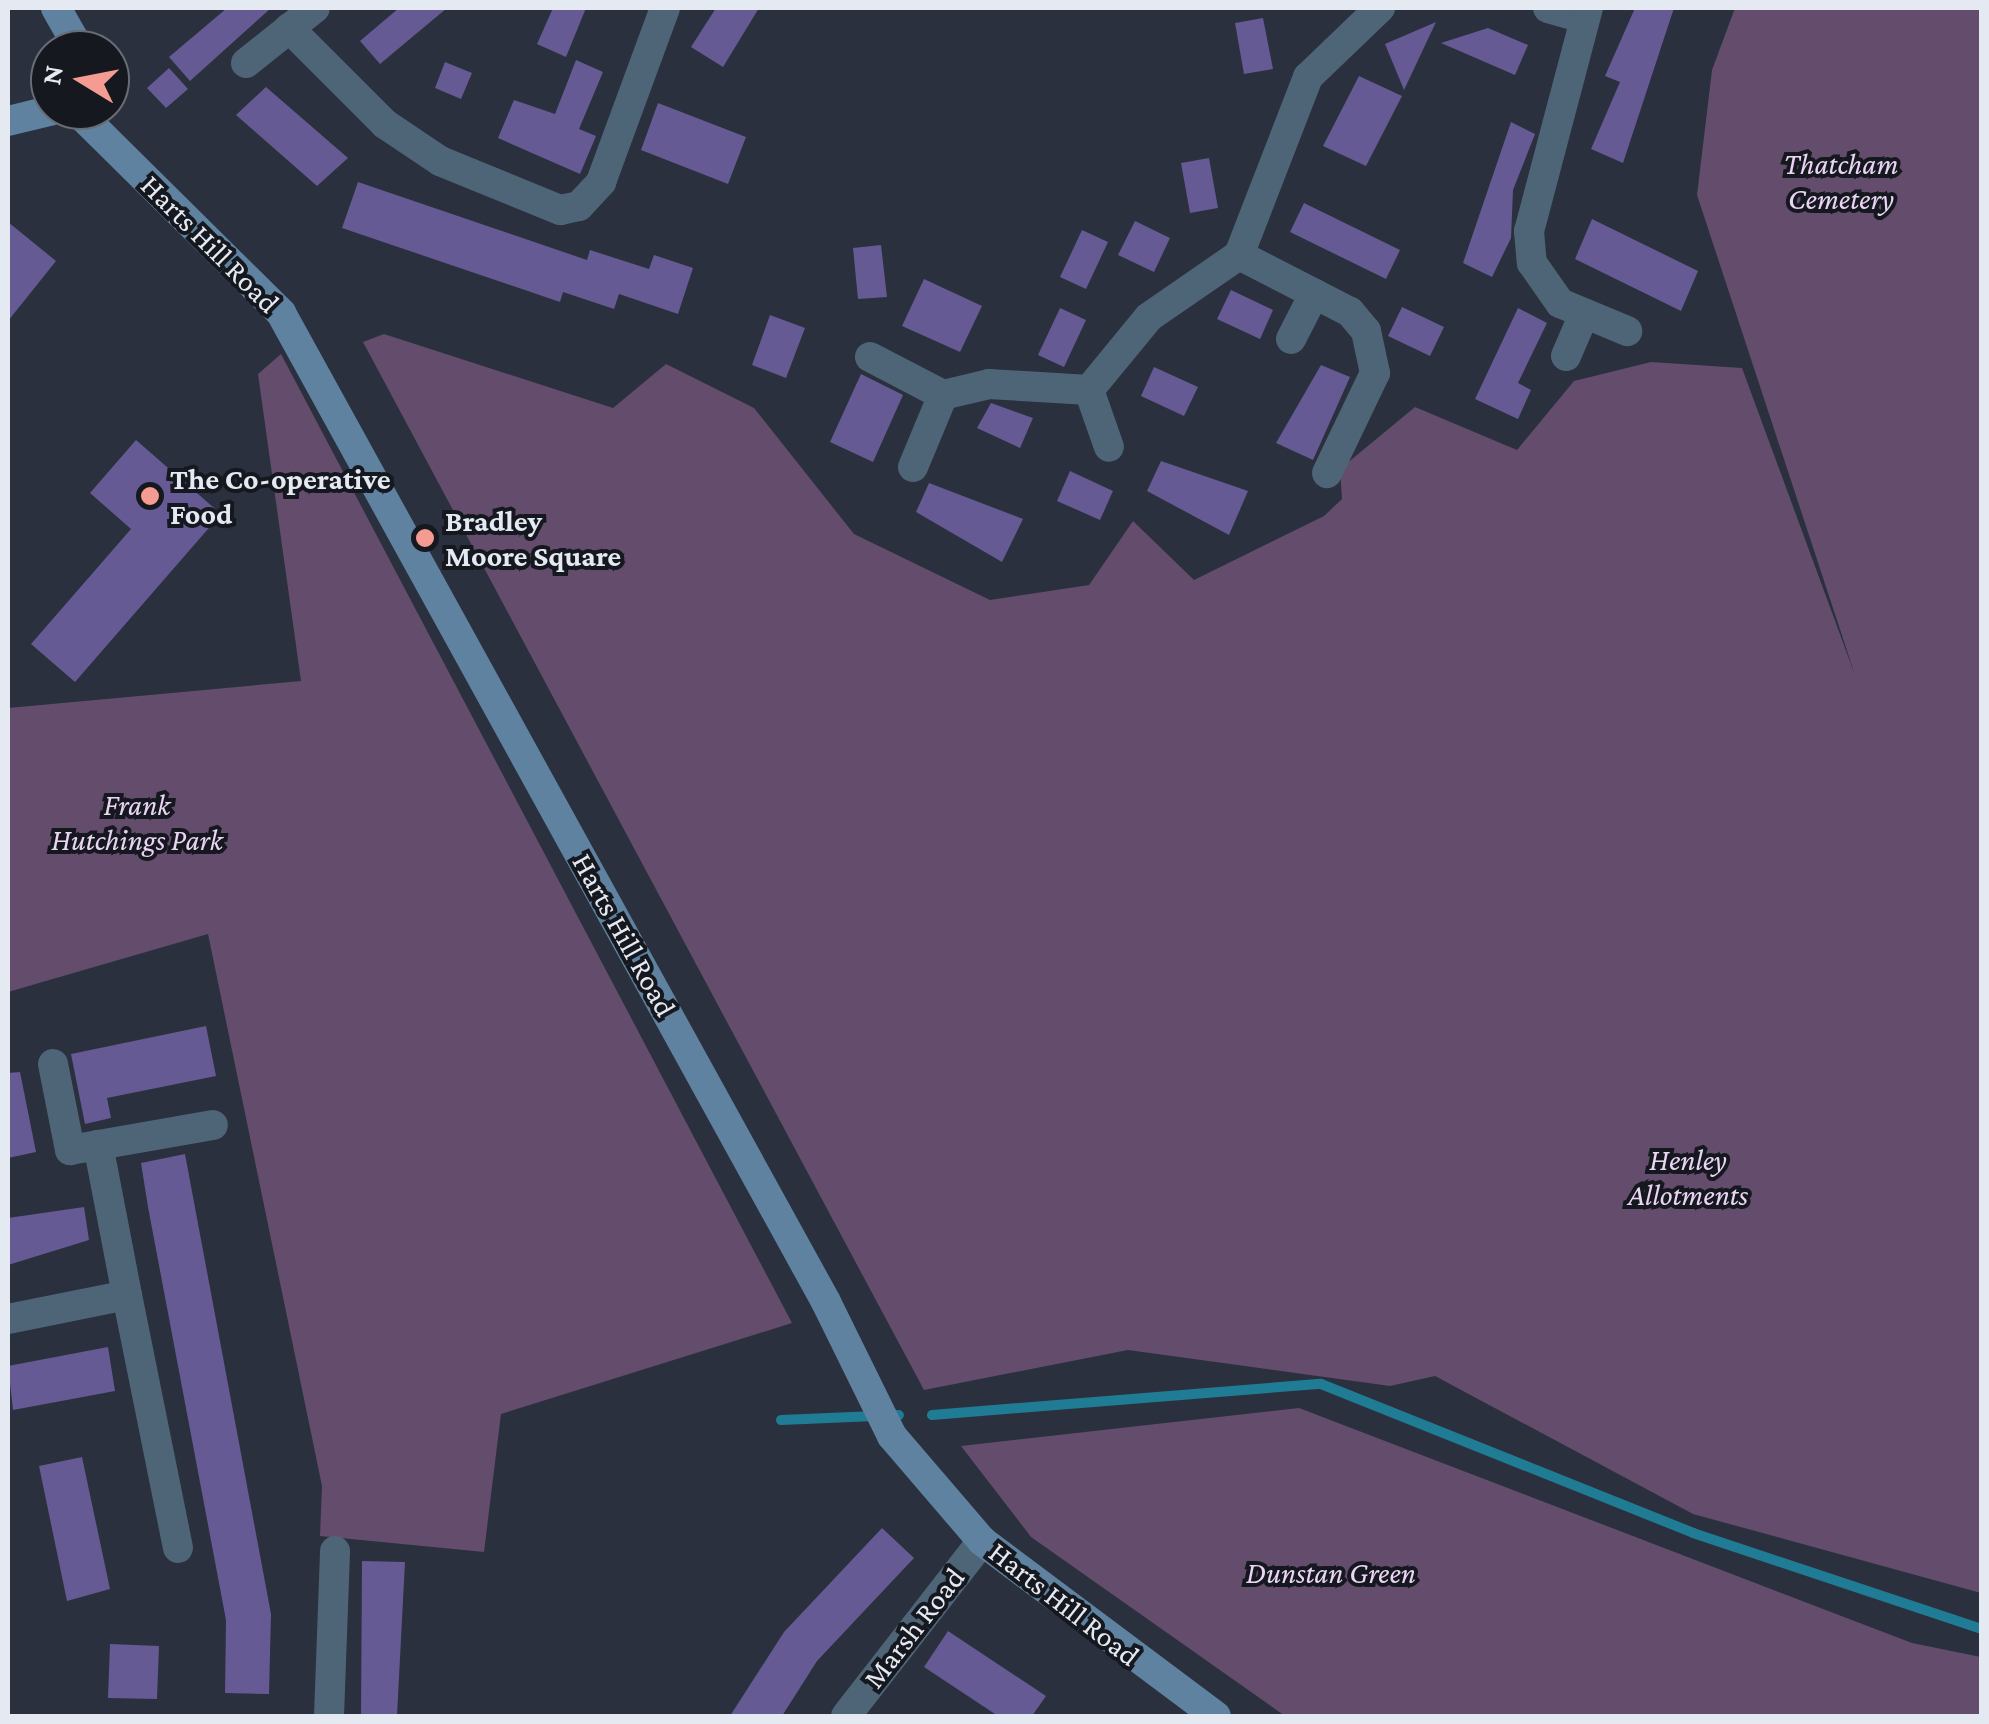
<!DOCTYPE html>
<style>
body{margin:0}
#map{position:relative;width:1989px;height:1724px;overflow:hidden;background:#2a303d;font-family:"Crimson Pro",serif}
div>[style]{position:absolute}
.green>*{inset:0;background:#634c6c}
.stream>*{height:10px;margin:-5px;padding:0 5px;transform-origin:5px;border-radius:5px;background:#207c94}
.building>*{inset:0;background:#655a93}
.street>*{height:30px;margin:-15px;padding:0 15px;transform-origin:15px;border-radius:15px;background:#4e6578}
.secondary>*{height:30px;margin:-15px;padding:0 15px;transform-origin:15px;border-radius:15px;background:#5e82a0}
.dots>*{width:28px;height:28px;translate:-50% -50%;box-sizing:border-box;border:5px solid #15181e;border-radius:50%}
span{translate:-50% -50%;white-space:nowrap;text-align:center;line-height:1.15;-webkit-text-stroke:8px #15181e;paint-order:stroke}
.park-label{font-size:30px;color:#ebd5f5;font-style:italic}
.street-label{font-size:30px;color:#e5e9f2}
.poi-label{font-size:30px;color:#e5e9f2;font-weight:700}
.left{translate:0 -50%;text-align:left}
.frame{position:absolute;inset:0;border:10px solid #e5e9f2;pointer-events:none}
.north{position:absolute;left:30px;top:30px;width:100px;height:100px;box-sizing:border-box;background:#15181e;border:2px solid #686c73;border-radius:50%;rotate:280deg;font-size:28px;font-weight:700;line-height:40px;text-align:center;color:#e5e9f2}
.north::after{content:'';display:block;margin:auto;width:35px;height:45px;background:#f59c92;clip-path:polygon(50% 0,100% 100%,50% 72%,0 100%)}
</style>
<div id="map">
<div class="green">
<div style="clip-path:polygon(1735px 8px,1981px 8px,1981px 1593px,1693px 1514px,1435px 1376px,1390px 1386px,1128px 1350px,924px 1390px,363px 342px,384px 334px,613px 408px,666px 364px,754px 408px,854px 534px,990px 600px,1089px 585px,1133px 521px,1194px 580px,1324px 516px,1342px 499px,1340px 469px,1415px 407px,1517px 450px,1574px 381px,1651px 362px,1742px 368px,1855px 675px,1697px 195px,1712px 70px)"></div>
<div style="clip-path:polygon(281px 354px,792px 1323px,501px 1414px,484px 1552px,320px 1536px,322px 1486px,208px 934px,8px 992px,8px 708px,301px 681px,258px 374px)"></div>
<div style="clip-path:polygon(1299px 1408px,1912px 1643px,1981px 1657px,1981px 1716px,1285px 1716px,1031px 1537px,961px 1446px)"></div>
</div>
<div class="stream">
<div style="left:932px;top:1415px;width:390px;rotate:-4.6deg"></div>
<div style="left:1321px;top:1384px;width:401px;rotate:21.8deg"></div>
<div style="left:1693px;top:1533px;width:305px;rotate:18.4deg"></div>
<div style="left:781px;top:1420px;width:118px;rotate:-2.4deg"></div>
</div>
<div class="building">
<div style="clip-path:polygon(227px 8px,271px 8px,190px 81px,169px 57px)"></div>
<div style="clip-path:polygon(399px 8px,447px 8px,380px 64px,360px 41px)"></div>
<div style="clip-path:polygon(553px 8px,586px 8px,566px 57px,537px 44px)"></div>
<div style="clip-path:polygon(716px 8px,759px 8px,723px 67px,691px 47px)"></div>
<div style="clip-path:polygon(1635px 8px,1674px 8px,1623px 163px,1591px 149px,1620px 82px,1605px 76px)"></div>
<div style="clip-path:polygon(1263px 18px,1273px 69px,1244px 74px,1235px 23px)"></div>
<div style="clip-path:polygon(1436px 22px,1404px 90px,1385px 44px)"></div>
<div style="clip-path:polygon(1488px 28px,1528px 45px,1515px 75px,1441px 43px)"></div>
<div style="clip-path:polygon(576px 60px,603px 72px,579px 129px,596px 136px,580px 174px,498px 138px,514px 100px,555px 114px)"></div>
<div style="clip-path:polygon(445px 62px,472px 73px,461px 99px,435px 88px)"></div>
<div style="clip-path:polygon(169px 68px,188px 89px,166px 108px,147px 88px)"></div>
<div style="clip-path:polygon(1359px 76px,1402px 96px,1366px 166px,1323px 146px)"></div>
<div style="clip-path:polygon(266px 87px,348px 158px,317px 186px,236px 115px)"></div>
<div style="clip-path:polygon(658px 103px,746px 137px,728px 184px,641px 150px)"></div>
<div style="clip-path:polygon(1511px 122px,1535px 134px,1513px 190px,1511px 238px,1492px 277px,1463px 263px)"></div>
<div style="clip-path:polygon(1209px 158px,1218px 208px,1190px 213px,1181px 163px)"></div>
<div style="clip-path:polygon(358px 182px,587px 260px,590px 250px,649px 269px,654px 255px,693px 268px,678px 314px,619px 294px,614px 309px,563px 292px,560px 302px,342px 228px)"></div>
<div style="clip-path:polygon(1304px 203px,1400px 250px,1386px 279px,1290px 232px)"></div>
<div style="clip-path:polygon(1592px 219px,1698px 271px,1681px 311px,1575px 259px)"></div>
<div style="clip-path:polygon(1135px 221px,1170px 238px,1154px 272px,1118px 255px)"></div>
<div style="clip-path:polygon(8px 222px,56px 261px,8px 321px)"></div>
<div style="clip-path:polygon(1082px 230px,1108px 242px,1086px 289px,1060px 277px)"></div>
<div style="clip-path:polygon(881px 245px,887px 297px,858px 299px,853px 248px)"></div>
<div style="clip-path:polygon(924px 279px,982px 306px,960px 352px,902px 326px)"></div>
<div style="clip-path:polygon(1231px 290px,1273px 310px,1260px 339px,1217px 319px)"></div>
<div style="clip-path:polygon(1402px 307px,1444px 327px,1430px 356px,1388px 336px)"></div>
<div style="clip-path:polygon(1060px 308px,1086px 320px,1064px 367px,1038px 355px)"></div>
<div style="clip-path:polygon(1518px 308px,1547px 323px,1518px 383px,1531px 390px,1518px 419px,1475px 399px)"></div>
<div style="clip-path:polygon(770px 315px,805px 328px,786px 378px,752px 365px)"></div>
<div style="clip-path:polygon(1321px 365px,1350px 377px,1313px 460px,1276px 443px)"></div>
<div style="clip-path:polygon(1154px 367px,1198px 387px,1184px 416px,1141px 396px)"></div>
<div style="clip-path:polygon(861px 374px,903px 395px,873px 462px,830px 442px)"></div>
<div style="clip-path:polygon(991px 403px,1033px 418px,1020px 448px,977px 428px)"></div>
<div style="clip-path:polygon(136px 440px,221px 514px,75px 682px,31px 644px,131px 529px,90px 493px)"></div>
<div style="clip-path:polygon(1161px 461px,1248px 491px,1229px 535px,1147px 491px)"></div>
<div style="clip-path:polygon(1070px 471px,1113px 491px,1100px 520px,1057px 501px)"></div>
<div style="clip-path:polygon(929px 483px,1023px 519px,1002px 562px,916px 512px)"></div>
<div style="clip-path:polygon(206px 1026px,216px 1076px,107px 1098px,111px 1118px,85px 1124px,71px 1054px)"></div>
<div style="clip-path:polygon(20px 1072px,36px 1152px,8px 1158px,8px 1073px)"></div>
<div style="clip-path:polygon(185px 1154px,271px 1614px,269px 1694px,225px 1693px,226px 1620px,148px 1207px,141px 1163px)"></div>
<div style="clip-path:polygon(84px 1207px,89px 1240px,8px 1265px,8px 1218px)"></div>
<div style="clip-path:polygon(108px 1347px,115px 1391px,13px 1410px,8px 1366px)"></div>
<div style="clip-path:polygon(82px 1457px,110px 1589px,67px 1601px,39px 1466px)"></div>
<div style="clip-path:polygon(882px 1528px,914px 1558px,817px 1661px,782px 1716px,730px 1716px,784px 1632px)"></div>
<div style="clip-path:polygon(362px 1561px,405px 1562px,397px 1716px,361px 1716px)"></div>
<div style="clip-path:polygon(948px 1631px,1046px 1696px,1032px 1716px,998px 1716px,924px 1667px)"></div>
<div style="clip-path:polygon(110px 1644px,159px 1646px,157px 1699px,108px 1698px)"></div>
</div>
<div class="street">
<div style="left:1548px;top:8px;width:35px;rotate:16deg"></div>
<div style="left:1588px;top:8px;width:231px;rotate:104.8deg"></div>
<div style="left:1529px;top:231px;width:32px;rotate:85deg"></div>
<div style="left:1532px;top:263px;width:49px;rotate:55deg"></div>
<div style="left:1560px;top:303px;width:73px;rotate:22.7deg"></div>
<div style="left:289px;top:28px;width:136px;rotate:45deg"></div>
<div style="left:385px;top:124px;width:66px;rotate:33.9deg"></div>
<div style="left:440px;top:161px;width:130px;rotate:22.2deg"></div>
<div style="left:560px;top:210px;width:19px;rotate:-12deg"></div>
<div style="left:579px;top:206px;width:33px;rotate:-47deg"></div>
<div style="left:601px;top:182px;width:185px;rotate:-69.8deg"></div>
<div style="left:246px;top:63px;width:88px;rotate:-38.6deg"></div>
<div style="left:1239px;top:255px;width:125px;rotate:27.2deg"></div>
<div style="left:1350px;top:312px;width:25px;rotate:50deg"></div>
<div style="left:1366px;top:331px;width:43px;rotate:77.9deg"></div>
<div style="left:1375px;top:373px;width:111px;rotate:115.6deg"></div>
<div style="left:1291px;top:339px;width:51px;rotate:-62.9deg"></div>
<div style="left:1566px;top:356px;width:46px;rotate:-66.8deg"></div>
<div style="left:870px;top:357px;width:82px;rotate:27.5deg"></div>
<div style="left:943px;top:395px;width:47px;rotate:-13.4deg"></div>
<div style="left:989px;top:384px;width:100px;rotate:3.4deg"></div>
<div style="left:1089px;top:390px;width:94px;rotate:-50.6deg"></div>
<div style="left:1149px;top:317px;width:109px;rotate:-34.6deg"></div>
<div style="left:1239px;top:255px;width:191px;rotate:-68.8deg"></div>
<div style="left:1308px;top:77px;width:100px;rotate:-43.8deg"></div>
<div style="left:1089px;top:390px;width:60px;rotate:70.7deg"></div>
<div style="left:913px;top:467px;width:78px;rotate:-67.4deg"></div>
<div style="left:53px;top:1064px;width:88px;rotate:78.8deg"></div>
<div style="left:70px;top:1150px;width:145px;rotate:-9.9deg"></div>
<div style="left:127px;top:1295px;width:258px;rotate:78.6deg"></div>
<div style="left:8px;top:1319px;width:121px;rotate:-11.4deg"></div>
<div style="left:127px;top:1295px;width:153px;rotate:-100.9deg"></div>
<div style="left:329px;top:1716px;width:165px;rotate:-87.9deg"></div>
<div style="left:846px;top:1716px;width:222px;rotate:-52.1deg"></div>
</div>
<div class="secondary">
<div style="left:56px;top:8px;width:48px;rotate:60.3deg"></div>
<div style="left:76px;top:110px;width:289px;rotate:44.7deg"></div>
<div style="left:281px;top:313px;width:1129px;rotate:61.14deg"></div>
<div style="left:826px;top:1302px;width:149px;rotate:63.8deg"></div>
<div style="left:892px;top:1436px;width:138px;rotate:49.4deg"></div>
<div style="left:982px;top:1541px;width:292px;rotate:36.8deg"></div>
<div style="left:8px;top:121px;width:46px;rotate:-13.7deg"></div>
</div>
<div class="dots">
<div style="left:150px;top:496px;background:#f59c92"></div>
<div style="left:425px;top:538px;background:#f59c92"></div>
</div>
<div class="park-label">
<span style="left:1841px;top:181px">Thatcham<br>Cemetery</span>
<span style="left:137px;top:822px">Frank<br>Hutchings Park</span>
<span style="left:1688px;top:1177px">Henley<br>Allotments</span>
<span style="left:1331px;top:1573px">Dunstan Green</span>
</div>
<div class="street-label">
<span style="left:210px;top:244px;rotate:45deg">Harts Hill Road</span>
<span style="left:624px;top:935px;rotate:61deg">Harts Hill Road</span>
<span style="left:1064px;top:1604px;rotate:38deg">Harts Hill Road</span>
<span style="left:914px;top:1628px;rotate:-52deg">Marsh Road</span>
</div>
<div class="poi-label">
<span class="left" style="left:170px;top:496px">The Co-operative<br>Food</span>
<span class="left" style="left:445px;top:538px">Bradley<br>Moore Square</span>
</div>
<div class="frame"></div>
<div class="north">N</div>
</div>
